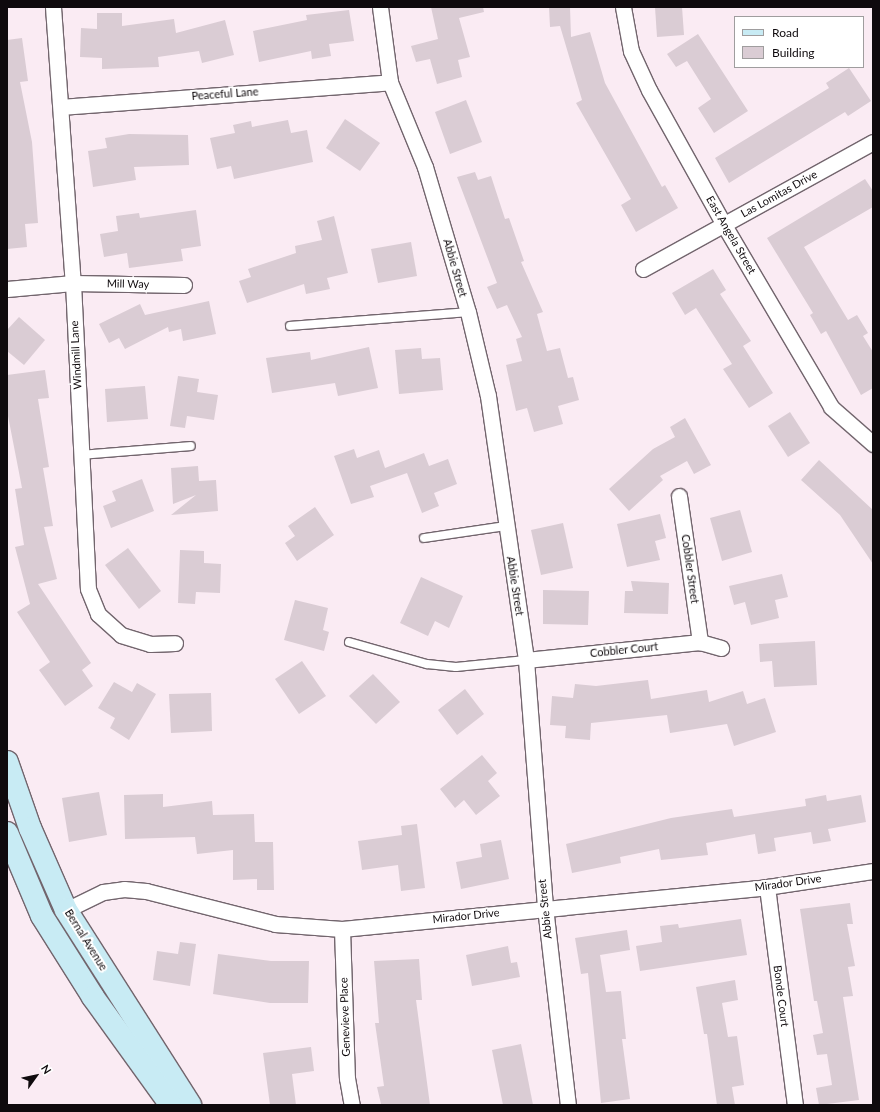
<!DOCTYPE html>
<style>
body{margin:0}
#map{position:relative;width:880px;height:1112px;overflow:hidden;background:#faebf3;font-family:Lato,sans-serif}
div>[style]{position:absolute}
.building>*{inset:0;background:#daccd4}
.roads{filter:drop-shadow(1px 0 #72656d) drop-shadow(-1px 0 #72656d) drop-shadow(0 1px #72656d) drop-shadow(0 -1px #72656d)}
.service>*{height:8px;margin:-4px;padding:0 4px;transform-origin:4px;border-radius:4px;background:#fff}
.minor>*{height:15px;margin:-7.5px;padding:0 7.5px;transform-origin:7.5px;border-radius:7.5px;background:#fff}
.secondary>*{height:22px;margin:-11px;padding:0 11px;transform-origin:11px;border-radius:11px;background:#c8ebf4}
span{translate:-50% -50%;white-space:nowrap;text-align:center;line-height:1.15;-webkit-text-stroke:4px #fff;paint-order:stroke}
.street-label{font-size:11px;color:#0f0a0d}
.frame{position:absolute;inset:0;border:8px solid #0f0a0d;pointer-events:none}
.legend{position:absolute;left:734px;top:16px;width:130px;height:52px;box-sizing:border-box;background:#fff;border:1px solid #9f9d9e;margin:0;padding:5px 7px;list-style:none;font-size:12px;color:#0f0a0d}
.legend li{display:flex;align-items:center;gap:8px;height:20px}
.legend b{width:20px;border:1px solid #9f9d9e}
.north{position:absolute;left:16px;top:1056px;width:40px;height:40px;-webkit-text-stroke:3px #fff;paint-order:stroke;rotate:57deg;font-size:11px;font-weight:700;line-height:16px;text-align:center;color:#0f0a0d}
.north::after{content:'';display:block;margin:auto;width:14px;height:18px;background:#0f0a0d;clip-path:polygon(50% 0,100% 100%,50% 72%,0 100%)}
</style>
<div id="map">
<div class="building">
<div style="clip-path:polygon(431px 7px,483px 7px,484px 12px,459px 18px,470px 57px,458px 60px,462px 77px,437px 84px,430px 59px,416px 62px,411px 46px,438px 39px)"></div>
<div style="clip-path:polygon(549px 7px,570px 7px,571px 37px,590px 32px,605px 83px,662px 187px,665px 185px,678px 208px,636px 232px,621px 205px,631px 199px,576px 103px,582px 100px,560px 26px,550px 27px)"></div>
<div style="clip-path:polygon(655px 7px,682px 7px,684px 35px,657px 37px)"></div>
<div style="clip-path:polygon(349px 10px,354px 41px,329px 44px,331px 56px,312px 59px,311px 51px,259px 62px,253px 31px,307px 20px,306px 15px)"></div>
<div style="clip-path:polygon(97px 13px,122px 13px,122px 26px,174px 19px,176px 33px,225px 20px,234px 55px,202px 63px,199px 51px,158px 57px,159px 67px,102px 69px,102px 58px,80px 57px,81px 28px,97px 29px)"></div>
<div style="clip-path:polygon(698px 34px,748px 111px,714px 133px,698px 108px,711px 99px,687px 61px,676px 67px,667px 54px)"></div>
<div style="clip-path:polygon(22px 38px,28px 81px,20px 82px,32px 142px,38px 223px,25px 224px,27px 247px,7px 249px,7px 40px)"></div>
<div style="clip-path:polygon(849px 68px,871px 101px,848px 116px,845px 112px,729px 183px,715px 158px,829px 88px,826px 83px)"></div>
<div style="clip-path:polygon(466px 100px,482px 142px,450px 154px,435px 112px)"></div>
<div style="clip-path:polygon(345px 119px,380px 143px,360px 171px,326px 148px)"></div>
<div style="clip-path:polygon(288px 120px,291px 133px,307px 130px,313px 162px,234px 179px,231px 166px,217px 169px,210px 138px,235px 133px,233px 125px,251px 121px,252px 127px)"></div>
<div style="clip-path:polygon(129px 134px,188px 135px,189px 165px,134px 167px,136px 180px,93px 187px,88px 151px,107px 148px,105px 138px)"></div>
<div style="clip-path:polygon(475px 172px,478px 180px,491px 176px,505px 219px,509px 218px,524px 261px,521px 262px,543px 312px,537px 314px,547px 351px,560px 348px,568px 378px,573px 377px,579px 400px,558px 406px,563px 424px,534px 432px,527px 408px,516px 411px,506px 365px,522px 361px,516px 339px,522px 337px,507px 305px,497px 309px,487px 287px,497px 283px,457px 177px)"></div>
<div style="clip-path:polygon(865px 179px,873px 191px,873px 207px,804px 247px,848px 320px,857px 315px,868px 333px,863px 336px,873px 352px,873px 388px,861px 395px,826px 331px,821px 334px,810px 315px,813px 313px,767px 238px)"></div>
<div style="clip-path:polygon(196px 210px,201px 246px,181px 249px,183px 261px,129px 268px,127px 253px,104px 257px,100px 234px,118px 231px,116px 216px,139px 213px,140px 218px)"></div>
<div style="clip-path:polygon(334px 216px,348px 273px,327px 278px,330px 289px,306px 294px,304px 284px,247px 303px,239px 281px,251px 277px,248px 269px,296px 253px,295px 246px,322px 240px,317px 221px)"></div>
<div style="clip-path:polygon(411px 242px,417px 276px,378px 283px,371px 249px)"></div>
<div style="clip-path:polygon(713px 269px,726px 290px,720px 294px,751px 341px,743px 346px,773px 393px,749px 408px,723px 369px,732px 364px,696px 308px,685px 315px,672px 293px)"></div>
<div style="clip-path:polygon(209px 301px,216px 334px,183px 341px,181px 329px,169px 332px,168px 327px,125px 349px,119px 338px,109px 343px,99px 324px,140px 304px,145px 315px)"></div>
<div style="clip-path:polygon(19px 317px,45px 340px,24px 365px,7px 351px,7px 330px)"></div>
<div style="clip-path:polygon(369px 347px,378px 388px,338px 396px,335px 383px,272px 393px,266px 358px,310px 352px,311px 360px)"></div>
<div style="clip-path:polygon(421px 348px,422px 359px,440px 358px,443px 390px,399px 394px,395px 350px)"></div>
<div style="clip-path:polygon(45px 370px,49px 398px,38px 399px,49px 467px,43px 468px,53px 526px,44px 527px,57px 579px,38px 584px,91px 663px,82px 670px,93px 686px,65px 706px,39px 670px,50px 662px,17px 612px,30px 604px,15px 547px,24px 545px,15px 489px,22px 488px,8px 416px,7px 375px)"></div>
<div style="clip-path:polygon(178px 376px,199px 379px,197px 392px,218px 395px,214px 420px,187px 416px,185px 428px,170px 426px)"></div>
<div style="clip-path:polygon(145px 386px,148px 419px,107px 422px,105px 389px)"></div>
<div style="clip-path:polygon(790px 412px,810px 443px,788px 457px,768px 426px)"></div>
<div style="clip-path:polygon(685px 418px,711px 465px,694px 474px,687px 461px,660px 476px,663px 480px,629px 511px,609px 489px,653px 449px,675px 437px,670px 427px)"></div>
<div style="clip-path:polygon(354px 449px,357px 458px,379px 450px,385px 468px,424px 453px,429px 466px,448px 459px,457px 484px,434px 493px,439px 506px,422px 513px,407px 473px,370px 486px,374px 497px,351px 504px,334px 456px)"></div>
<div style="clip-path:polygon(819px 460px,873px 510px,873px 564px,840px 515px,801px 480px)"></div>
<div style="clip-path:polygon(198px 466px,199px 481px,216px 480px,218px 511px,171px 515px,196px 495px,173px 504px,171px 468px)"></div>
<div style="clip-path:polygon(142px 479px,154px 511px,111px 528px,103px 506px,116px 501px,112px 491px)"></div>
<div style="clip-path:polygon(315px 507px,334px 535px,297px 561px,285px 543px,295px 536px,288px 526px)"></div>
<div style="clip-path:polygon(740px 510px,752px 552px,722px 561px,710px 518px)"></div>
<div style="clip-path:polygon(660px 514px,666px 538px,655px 541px,660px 560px,627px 567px,617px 524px)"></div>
<div style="clip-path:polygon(563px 523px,573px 568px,541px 575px,531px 530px)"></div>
<div style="clip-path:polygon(128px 548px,161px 591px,139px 609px,105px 565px)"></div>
<div style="clip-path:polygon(180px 550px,204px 551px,204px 563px,221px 564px,220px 593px,196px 592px,195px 604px,178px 603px)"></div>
<div style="clip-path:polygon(782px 574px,788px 597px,775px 600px,779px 618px,751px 625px,745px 602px,734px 605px,729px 586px)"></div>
<div style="clip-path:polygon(421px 577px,463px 596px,449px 628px,435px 621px,428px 636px,400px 623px)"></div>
<div style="clip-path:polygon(631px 581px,669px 583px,668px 614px,624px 613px,625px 591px,633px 591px)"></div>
<div style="clip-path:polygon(543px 590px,589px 591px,588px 625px,543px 624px)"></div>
<div style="clip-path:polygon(295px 600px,328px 608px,323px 630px,329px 632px,324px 651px,284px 640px)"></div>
<div style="clip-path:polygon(815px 641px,817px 685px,774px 687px,772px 661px,760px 662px,759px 644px)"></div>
<div style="clip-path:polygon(302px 661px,326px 696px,299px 714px,275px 679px)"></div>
<div style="clip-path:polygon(373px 674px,400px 702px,376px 724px,349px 696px)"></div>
<div style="clip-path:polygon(648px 680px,651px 699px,707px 690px,709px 702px,743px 691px,747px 704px,765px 698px,776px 732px,734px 746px,727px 724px,670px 733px,667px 715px,591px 723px,590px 740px,565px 738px,566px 726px,550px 725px,552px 696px,573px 698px,575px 684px,596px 686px)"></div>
<div style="clip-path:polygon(114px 682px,132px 692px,137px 683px,156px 694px,129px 740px,110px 728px,115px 718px,98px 708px)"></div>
<div style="clip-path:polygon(465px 689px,484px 714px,457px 735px,438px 710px)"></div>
<div style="clip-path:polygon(211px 693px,212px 731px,171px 733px,169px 694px)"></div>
<div style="clip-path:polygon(482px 755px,497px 773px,488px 781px,500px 796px,476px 815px,464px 800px,455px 808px,440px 789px)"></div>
<div style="clip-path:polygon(99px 792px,107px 835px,69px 842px,62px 798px)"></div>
<div style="clip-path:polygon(163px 794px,163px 807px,212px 801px,213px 815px,254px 814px,255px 842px,273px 842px,274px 890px,257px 890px,257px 879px,233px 880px,233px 850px,197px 854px,195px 837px,125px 839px,124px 795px)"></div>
<div style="clip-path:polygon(826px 795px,827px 801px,861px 795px,866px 822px,828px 829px,831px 841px,813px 844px,811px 832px,774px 838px,776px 851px,758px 854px,755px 834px,706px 843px,708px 855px,661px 860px,659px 849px,620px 857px,621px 863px,572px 873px,566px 844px,671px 818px,732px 809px,734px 817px,806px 806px,805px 799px)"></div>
<div style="clip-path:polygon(417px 824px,425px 888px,401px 891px,398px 865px,362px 870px,358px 841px,402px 835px,401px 826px)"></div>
<div style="clip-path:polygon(501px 840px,509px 879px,461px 889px,456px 862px,482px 857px,480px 844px)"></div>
<div style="clip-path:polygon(850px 903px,853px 924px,847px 924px,855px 966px,848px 967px,853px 996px,843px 997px,859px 1100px,819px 1105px,816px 1088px,832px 1085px,827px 1054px,817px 1055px,813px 1035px,823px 1033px,817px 1001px,814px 1001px,800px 909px)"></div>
<div style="clip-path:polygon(741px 919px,747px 955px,640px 971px,636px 946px,662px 942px,660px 926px,678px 924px,679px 928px)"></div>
<div style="clip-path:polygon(627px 930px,630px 950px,600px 955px,606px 992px,621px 991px,626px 1039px,622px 1039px,630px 1099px,601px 1103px,588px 973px,581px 974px,575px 938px)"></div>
<div style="clip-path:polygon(180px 942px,196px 944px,190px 986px,153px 980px,157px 951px,178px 954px)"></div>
<div style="clip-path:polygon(508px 946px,511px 963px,517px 962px,520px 977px,472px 986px,466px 955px)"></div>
<div style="clip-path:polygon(218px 954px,271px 961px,309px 961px,308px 1003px,270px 1003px,213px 994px)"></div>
<div style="clip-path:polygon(419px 959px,422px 1000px,416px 1000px,430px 1105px,381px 1104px,377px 1087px,384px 1086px,375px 1023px,379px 1023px,374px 961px)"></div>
<div style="clip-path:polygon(735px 980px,738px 1000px,722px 1003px,728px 1037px,737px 1036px,744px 1085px,732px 1087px,735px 1105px,717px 1105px,707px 1034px,704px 1034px,696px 987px)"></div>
<div style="clip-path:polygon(521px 1044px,533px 1105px,503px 1105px,492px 1050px)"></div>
<div style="clip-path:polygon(311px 1047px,314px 1071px,292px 1074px,296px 1105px,270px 1105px,263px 1053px)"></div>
</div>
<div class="roads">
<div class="service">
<div style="left:290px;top:326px;width:179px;rotate:-4.5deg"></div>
<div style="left:81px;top:455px;width:110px;rotate:-4.7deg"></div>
<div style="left:424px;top:538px;width:82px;rotate:-8.4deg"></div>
<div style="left:349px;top:642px;width:81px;rotate:15.8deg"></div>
<div style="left:427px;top:664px;width:29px;rotate:6deg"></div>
<div style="left:456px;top:667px;width:70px;rotate:-5.7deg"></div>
</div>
<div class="minor">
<div style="left:53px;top:7px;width:277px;rotate:85.9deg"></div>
<div style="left:73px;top:283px;width:306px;rotate:87.2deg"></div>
<div style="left:88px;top:589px;width:27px;rotate:68deg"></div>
<div style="left:98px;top:614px;width:31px;rotate:42deg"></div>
<div style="left:121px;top:635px;width:30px;rotate:17deg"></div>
<div style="left:150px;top:644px;width:25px;rotate:-2deg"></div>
<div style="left:380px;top:7px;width:76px;rotate:82.4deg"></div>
<div style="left:390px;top:82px;width:92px;rotate:67.6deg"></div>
<div style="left:425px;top:167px;width:151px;rotate:73.5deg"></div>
<div style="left:468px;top:312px;width:86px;rotate:76.6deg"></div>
<div style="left:488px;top:396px;width:267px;rotate:81.8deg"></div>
<div style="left:526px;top:660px;width:248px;rotate:85.6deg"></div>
<div style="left:545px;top:907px;width:199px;rotate:83.4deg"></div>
<div style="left:623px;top:7px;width:45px;rotate:79.7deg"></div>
<div style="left:631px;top:51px;width:43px;rotate:65.2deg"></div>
<div style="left:649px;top:90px;width:154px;rotate:60.9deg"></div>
<div style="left:724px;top:225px;width:211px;rotate:59.5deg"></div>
<div style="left:831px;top:407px;width:56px;rotate:41.4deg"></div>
<div style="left:61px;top:107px;width:330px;rotate:-4.3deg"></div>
<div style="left:643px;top:269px;width:263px;rotate:-28.9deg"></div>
<div style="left:7px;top:289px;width:66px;rotate:-5.2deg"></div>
<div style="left:73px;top:283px;width:111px;rotate:1deg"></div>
<div style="left:679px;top:496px;width:148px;rotate:81.8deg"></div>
<div style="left:526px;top:660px;width:175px;rotate:-5.9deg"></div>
<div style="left:700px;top:642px;width:22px;rotate:16deg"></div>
<div style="left:767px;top:887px;width:220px;rotate:82.7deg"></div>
<div style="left:66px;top:910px;width:41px;rotate:-25.9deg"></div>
<div style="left:103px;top:892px;width:21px;rotate:-8deg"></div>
<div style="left:124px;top:889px;width:22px;rotate:5deg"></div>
<div style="left:146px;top:891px;width:133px;rotate:14.3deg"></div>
<div style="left:275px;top:924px;width:67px;rotate:4.3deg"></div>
<div style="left:342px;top:929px;width:427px;rotate:-5.6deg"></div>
<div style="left:767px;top:887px;width:107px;rotate:-8.6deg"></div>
<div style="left:342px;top:929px;width:149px;rotate:88.1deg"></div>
<div style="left:347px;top:1078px;width:27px;rotate:80deg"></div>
</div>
<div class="secondary">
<div style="left:7px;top:762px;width:70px;rotate:70.8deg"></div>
<div style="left:30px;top:828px;width:90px;rotate:66.3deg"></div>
<div style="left:66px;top:910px;width:231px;rotate:57.5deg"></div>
<div style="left:7px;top:833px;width:90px;rotate:67.1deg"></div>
<div style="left:42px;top:916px;width:96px;rotate:57.8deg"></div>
<div style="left:93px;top:997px;width:133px;rotate:54.2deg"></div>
</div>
</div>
<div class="street-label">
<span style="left:225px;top:94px;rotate:-4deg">Peaceful Lane</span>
<span style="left:779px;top:194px;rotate:-29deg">Las Lomitas Drive</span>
<span style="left:731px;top:235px;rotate:60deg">East Angela Street</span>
<span style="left:455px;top:268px;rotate:74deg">Abbie Street</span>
<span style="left:128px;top:284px;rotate:1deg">Mill Way</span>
<span style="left:76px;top:355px;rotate:-93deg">Windmill Lane</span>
<span style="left:690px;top:569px;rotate:82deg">Cobbler Street</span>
<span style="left:515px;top:586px;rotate:81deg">Abbie Street</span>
<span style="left:624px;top:650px;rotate:-6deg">Cobbler Court</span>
<span style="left:788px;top:883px;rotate:-8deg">Mirador Drive</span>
<span style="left:545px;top:909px;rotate:-96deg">Abbie Street</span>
<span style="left:466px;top:916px;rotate:-6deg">Mirador Drive</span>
<span style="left:86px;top:940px;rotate:58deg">Bernal Avenue</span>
<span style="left:781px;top:996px;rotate:83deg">Bonde Court</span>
<span style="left:345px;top:1017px;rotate:-92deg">Genevieve Place</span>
</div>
<div class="frame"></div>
<ul class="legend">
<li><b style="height:5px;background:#c8ebf4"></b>Road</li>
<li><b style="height:11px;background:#daccd4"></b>Building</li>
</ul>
<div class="north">N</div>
</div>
